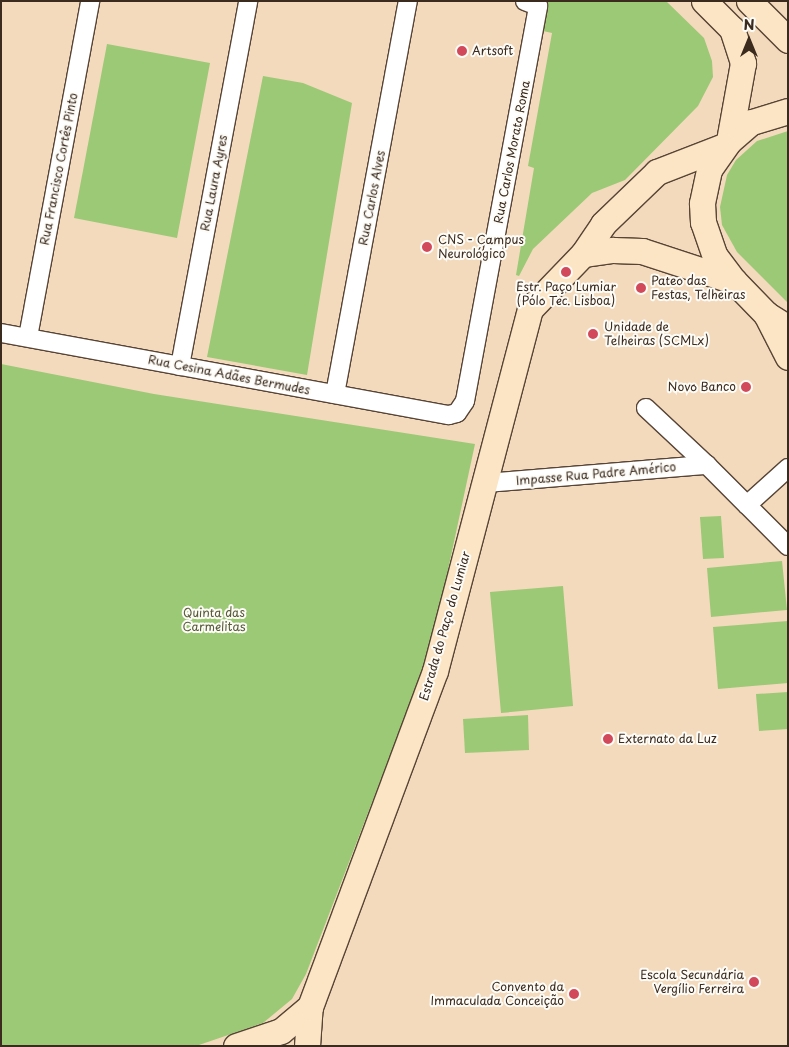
<!DOCTYPE html>
<meta charset="utf-8">
<style>
body{margin:0}
#map{position:relative;width:789px;height:1047px;overflow:hidden;background:#f3dabc;font-family:"Playpen Sans",sans-serif}
div>[style]{position:absolute}
.green>*{inset:0;background:#9cc976}
.roads{filter:drop-shadow(1px 0 #574436) drop-shadow(-1px 0 #574436) drop-shadow(0 1px #574436) drop-shadow(0 -1px #574436)}
.street>*{height:18px;margin:-9px;padding:0 9px;transform-origin:9px;border-radius:9px;background:#fff}
.secondary>*{height:25px;margin:-12.5px;padding:0 12.5px;transform-origin:12.5px;border-radius:12.5px;background:#fce5c4}
.dots>*{width:14px;height:14px;translate:-50% -50%;box-sizing:border-box;border:2px solid #fdfcf7;border-radius:50%}
span{translate:-50% -50%;white-space:nowrap;text-align:center;line-height:1.15;-webkit-text-stroke:4px #fdfcf7;paint-order:stroke}
.poi-label{font-size:12px;color:#3b2a1e}
.left{translate:0 -50%;text-align:left}
.right{translate:-100% -50%;text-align:right}
.street-label{font-size:12px;color:#3b2a1e}
.park-label{font-size:12px;color:#585a38}
.frame{position:absolute;inset:0;border:2px solid #3b2a1e;pointer-events:none}
.north{position:absolute;left:724px;top:15px;width:50px;height:50px;-webkit-text-stroke:4px #fdfcf7;paint-order:stroke;rotate:0deg;font-size:14px;font-weight:700;line-height:20px;text-align:center;color:#3b2a1e}
.north::after{content:'';display:block;margin:auto;width:18px;height:22px;background:#3b2a1e;clip-path:polygon(50% 0,100% 100%,50% 72%,0 100%)}
</style>
<div id="map">
<div class="green">
<div style="clip-path:polygon(541px 1px,666px 1px,704px 38px,712px 61px,713px 77px,698px 106px,625px 180px,592px 193px,533px 249px,519px 276px,516px 275px,534px 168px,528px 166px,552px 33px,543px 31px,546px 16px)"></div>
<div style="clip-path:polygon(107px 44px,210px 63px,177px 238px,74px 218px)"></div>
<div style="clip-path:polygon(263px 76px,303px 83px,352px 103px,307px 375px,207px 357px)"></div>
<div style="clip-path:polygon(788px 131px,788px 303px,737px 252px,722px 225px,720px 207px,727px 175px,736px 160px,757px 141px)"></div>
<div style="clip-path:polygon(1px 364px,154px 394px,475px 444px,431px 649px,306px 974px,292px 999px,263px 1023px,196px 1046px,1px 1046px)"></div>
<div style="clip-path:polygon(721px 516px,724px 558px,703px 559px,700px 517px)"></div>
<div style="clip-path:polygon(782px 561px,787px 610px,711px 617px,707px 568px)"></div>
<div style="clip-path:polygon(563px 586px,573px 706px,501px 713px,490px 592px)"></div>
<div style="clip-path:polygon(788px 621px,788px 683px,718px 689px,713px 627px)"></div>
<div style="clip-path:polygon(788px 692px,788px 729px,759px 731px,756px 694px)"></div>
<div style="clip-path:polygon(528px 715px,529px 750px,465px 753px,463px 719px)"></div>
</div>
<div class="roads">
<div class="street">
<div style="left:1px;top:333px;width:455px;rotate:10.4deg"></div>
<div style="left:449px;top:415px;width:8px;rotate:-14deg"></div>
<div style="left:457px;top:413px;width:14px;rotate:-56deg"></div>
<div style="left:465px;top:401px;width:402px;rotate:-79.5deg"></div>
<div style="left:538px;top:6px;width:14px;rotate:-159deg"></div>
<div style="left:28px;top:337px;width:342px;rotate:-79.5deg"></div>
<div style="left:180px;top:366px;width:371px;rotate:-79.4deg"></div>
<div style="left:335px;top:394px;width:400px;rotate:-79.5deg"></div>
<div style="left:646px;top:408px;width:83px;rotate:43.1deg"></div>
<div style="left:486px;top:483px;width:222px;rotate:-4.7deg"></div>
<div style="left:707px;top:465px;width:57px;rotate:45deg"></div>
<div style="left:747px;top:505px;width:55px;rotate:-42.1deg"></div>
<div style="left:747px;top:505px;width:58px;rotate:45deg"></div>
</div>
<div class="secondary">
<div style="left:704px;top:1px;width:40px;rotate:45deg"></div>
<div style="left:732px;top:29px;width:36px;rotate:72deg"></div>
<div style="left:743px;top:63px;width:79px;rotate:100.2deg"></div>
<div style="left:749px;top:1px;width:55px;rotate:45deg"></div>
<div style="left:788px;top:111px;width:39px;rotate:163deg"></div>
<div style="left:751px;top:122px;width:29px;rotate:139deg"></div>
<div style="left:729px;top:141px;width:35px;rotate:125deg"></div>
<div style="left:709px;top:170px;width:34px;rotate:102deg"></div>
<div style="left:702px;top:203px;width:19px;rotate:87deg"></div>
<div style="left:703px;top:222px;width:36px;rotate:71deg"></div>
<div style="left:715px;top:256px;width:31px;rotate:53deg"></div>
<div style="left:734px;top:281px;width:46px;rotate:45.9deg"></div>
<div style="left:766px;top:314px;width:26px;rotate:32deg"></div>
<div style="left:583px;top:254px;width:30px;rotate:-8deg"></div>
<div style="left:613px;top:250px;width:29px;rotate:2deg"></div>
<div style="left:642px;top:251px;width:97px;rotate:18.1deg"></div>
<div style="left:766px;top:314px;width:48px;rotate:62.9deg"></div>
<div style="left:236px;top:1046px;width:47px;rotate:-18.4deg"></div>
<div style="left:281px;top:1031px;width:38px;rotate:-40deg"></div>
<div style="left:307px;top:1046px;width:39px;rotate:-86deg"></div>
<div style="left:310px;top:1007px;width:358px;rotate:-69.6deg"></div>
<div style="left:435px;top:671px;width:374px;rotate:-75.3deg"></div>
<div style="left:530px;top:309px;width:76px;rotate:-46.1deg"></div>
<div style="left:583px;top:254px;width:36px;rotate:-56deg"></div>
<div style="left:603px;top:224px;width:75px;rotate:-43.9deg"></div>
<div style="left:657px;top:172px;width:72px;rotate:-21.2deg"></div>
</div>
</div>
<div class="dots">
<div style="left:462px;top:51px;background:#d1495b"></div>
<div style="left:427px;top:247px;background:#d1495b"></div>
<div style="left:566px;top:272px;background:#d1495b"></div>
<div style="left:641px;top:288px;background:#d1495b"></div>
<div style="left:593px;top:334px;background:#d1495b"></div>
<div style="left:746px;top:387px;background:#d1495b"></div>
<div style="left:608px;top:739px;background:#d1495b"></div>
<div style="left:754px;top:982px;background:#d1495b"></div>
<div style="left:574px;top:994px;background:#d1495b"></div>
</div>
<div class="poi-label">
<span class="left" style="left:472px;top:51px">Artsoft</span>
<span class="left" style="left:438px;top:247px">CNS - Campus<br>Neurológico</span>
<span class="left" style="left:651px;top:288px">Pateo das<br>Festas, Telheiras</span>
<span style="left:566px;top:294px">Estr. Paço Lumiar<br>(Pólo Tec. Lisboa)</span>
<span class="left" style="left:604px;top:334px">Unidade de<br>Telheiras (SCMLx)</span>
<span class="right" style="left:736px;top:387px">Novo Banco</span>
<span class="left" style="left:618px;top:739px">Externato da Luz</span>
<span class="right" style="left:744px;top:982px">Escola Secundária<br>Vergílio Ferreira</span>
<span class="right" style="left:564px;top:994px">Convento da<br>Immaculada Conceição</span>
</div>
<div class="street-label">
<span style="left:512px;top:152px;rotate:-79deg">Rua Carlos Morato Roma</span>
<span style="left:59px;top:169px;rotate:-79deg">Rua Francisco Cortês Pinto</span>
<span style="left:214px;top:183px;rotate:-79deg">Rua Laura Ayres</span>
<span style="left:372px;top:198px;rotate:-79deg">Rua Carlos Alves</span>
<span style="left:229px;top:375px;rotate:11deg">Rua Cesina Adães Bermudes</span>
<span style="left:596px;top:474px;rotate:-5deg">Impasse Rua Padre Américo</span>
<span style="left:445px;top:626px;rotate:-74deg">Estrada do Paço do Lumiar</span>
</div>
<div class="park-label">
<span style="left:214px;top:620px">Quinta das<br>Carmelitas</span>
</div>
<div class="frame"></div>
<div class="north">N</div>
</div>
